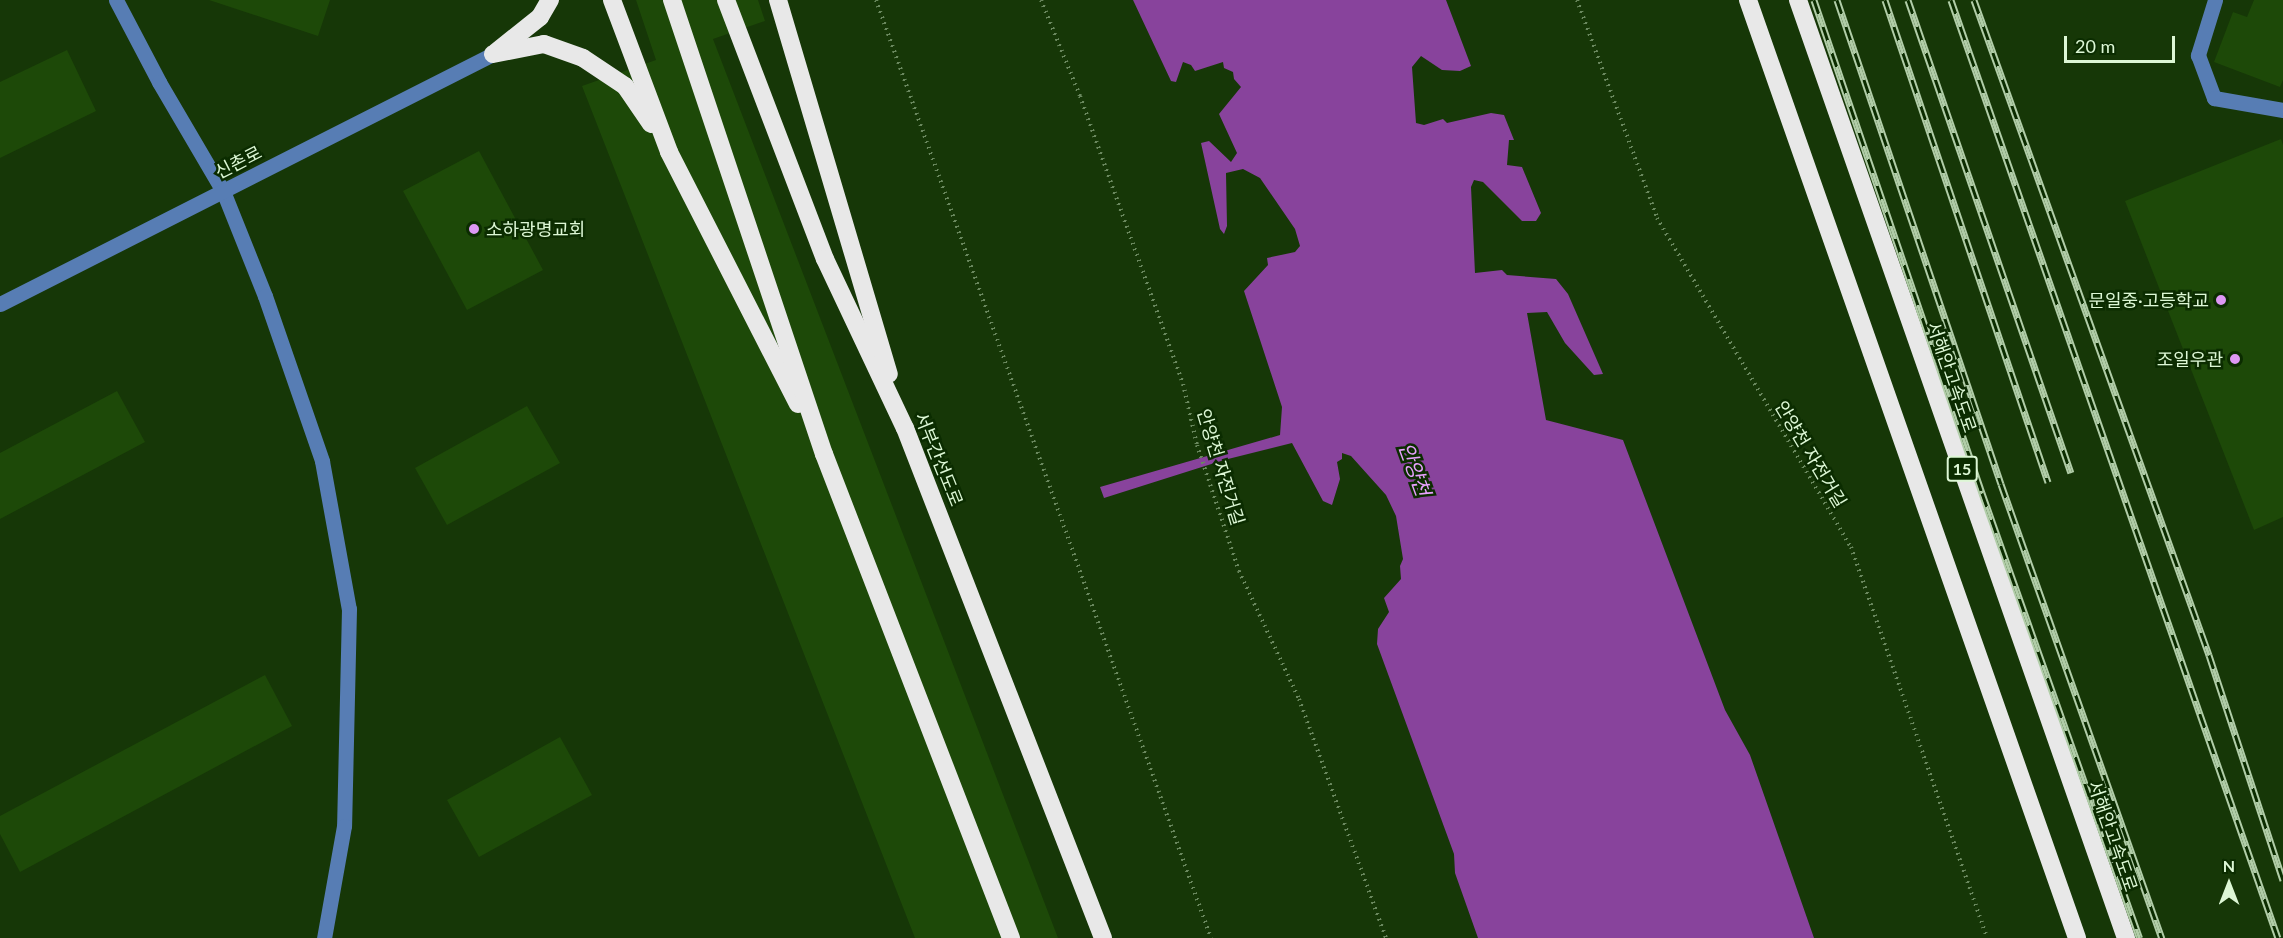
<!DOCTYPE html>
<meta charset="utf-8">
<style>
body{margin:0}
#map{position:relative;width:2283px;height:938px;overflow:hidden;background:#163707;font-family:Lato,"Noto Sans KR",sans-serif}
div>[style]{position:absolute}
.water>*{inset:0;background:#88439c}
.building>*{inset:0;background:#1d4908}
.path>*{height:4px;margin-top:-2px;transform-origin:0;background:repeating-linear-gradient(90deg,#6a885e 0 1.5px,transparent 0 6px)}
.minor>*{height:15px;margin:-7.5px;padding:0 7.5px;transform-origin:7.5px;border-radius:7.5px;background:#577db4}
.highway>*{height:18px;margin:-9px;padding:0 9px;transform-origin:9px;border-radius:9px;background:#e8e8e8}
.rail>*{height:7px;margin-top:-3.5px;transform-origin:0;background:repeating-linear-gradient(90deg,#0b2c00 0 14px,#b1cda8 0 28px);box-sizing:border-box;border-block:2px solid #b1cda8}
.dots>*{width:16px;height:16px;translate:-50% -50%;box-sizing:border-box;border:3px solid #0b2c00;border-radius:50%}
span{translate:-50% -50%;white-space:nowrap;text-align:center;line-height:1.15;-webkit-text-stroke:5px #0b2c00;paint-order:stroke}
.shield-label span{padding:2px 4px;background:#0b2c00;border:2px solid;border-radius:4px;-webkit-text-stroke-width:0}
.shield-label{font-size:16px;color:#ddf7d5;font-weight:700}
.street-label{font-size:18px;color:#ddf7d5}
.poi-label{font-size:18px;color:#ddf7d5}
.left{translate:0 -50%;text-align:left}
.right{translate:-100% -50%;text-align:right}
.water-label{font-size:20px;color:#e7a1fd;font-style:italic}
.north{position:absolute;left:2199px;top:854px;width:60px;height:60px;-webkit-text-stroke:4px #0b2c00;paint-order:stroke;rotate:0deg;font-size:16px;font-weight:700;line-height:24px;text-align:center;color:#ddf7d5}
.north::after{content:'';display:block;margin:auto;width:21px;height:27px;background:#ddf7d5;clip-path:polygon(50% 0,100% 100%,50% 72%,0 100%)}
.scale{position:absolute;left:2064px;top:36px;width:111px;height:27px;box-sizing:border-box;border:3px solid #ddf7d5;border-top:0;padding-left:8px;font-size:18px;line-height:21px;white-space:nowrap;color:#ddf7d5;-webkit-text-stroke:4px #0b2c00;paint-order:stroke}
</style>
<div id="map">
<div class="water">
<div style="clip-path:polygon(1133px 0,1446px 0,1471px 66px,1460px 71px,1442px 70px,1421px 56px,1412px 67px,1416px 123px,1424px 125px,1443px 119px,1447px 123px,1491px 113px,1504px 115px,1514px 140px,1509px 140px,1507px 165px,1522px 167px,1541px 213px,1536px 221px,1522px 221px,1483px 182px,1474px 180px,1471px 187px,1475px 273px,1502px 270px,1507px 275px,1556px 279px,1568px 294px,1603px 374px,1594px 375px,1565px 343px,1547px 312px,1527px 313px,1546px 420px,1623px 440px,1725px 710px,1750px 755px,1814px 938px,1478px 938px,1455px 873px,1454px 854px,1377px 644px,1378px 629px,1389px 612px,1384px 598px,1401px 579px,1400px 566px,1403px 559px,1396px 516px,1386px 495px,1351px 456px,1342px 453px,1342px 459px,1337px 462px,1340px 479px,1332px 505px,1323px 501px,1292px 443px,1224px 460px,1104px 498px,1100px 487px,1280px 435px,1282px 407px,1244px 291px,1268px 265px,1267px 258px,1295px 252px,1300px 246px,1295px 229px,1260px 178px,1243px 169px,1226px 173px,1227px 226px,1224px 234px,1220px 229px,1201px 143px,1209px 141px,1231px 162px,1237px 153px,1219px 114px,1241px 87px,1234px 79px,1233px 72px,1224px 68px,1223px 62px,1195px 71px,1191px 65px,1183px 62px,1176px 82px,1171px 81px)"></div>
</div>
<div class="building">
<div style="clip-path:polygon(209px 0,330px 0,318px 36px)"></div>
<div style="clip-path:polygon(636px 0,758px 0,765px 21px,713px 39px,1058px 938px,915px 938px,582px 86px,656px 60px)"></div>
<div style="clip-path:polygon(2254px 0,2283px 0,2283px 80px,2280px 87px,2214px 62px,2233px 12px,2247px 17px)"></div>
<div style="clip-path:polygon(67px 50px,96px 111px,0 158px,0 82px)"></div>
<div style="clip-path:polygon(2281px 139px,2283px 145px,2283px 517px,2254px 530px,2125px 201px)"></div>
<div style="clip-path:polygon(479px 151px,543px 270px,467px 310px,403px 191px)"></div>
<div style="clip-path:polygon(117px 391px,145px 442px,0 519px,0 453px)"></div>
<div style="clip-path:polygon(527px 406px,560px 463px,447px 525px,415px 468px)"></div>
<div style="clip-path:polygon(265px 675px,292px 726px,20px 872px,0 834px,0 816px)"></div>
<div style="clip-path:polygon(560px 737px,592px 795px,479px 857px,447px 800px)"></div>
</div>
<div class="path">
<div style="left:876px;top:0;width:996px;rotate:70.35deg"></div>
<div style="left:1041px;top:0;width:104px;rotate:67.9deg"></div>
<div style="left:1080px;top:96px;width:306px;rotate:70.3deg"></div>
<div style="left:1183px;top:384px;width:63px;rotate:77.1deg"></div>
<div style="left:1197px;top:445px;width:133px;rotate:71.6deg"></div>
<div style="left:1239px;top:571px;width:141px;rotate:64.9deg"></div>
<div style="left:1299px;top:699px;width:254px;rotate:70deg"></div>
<div style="left:1577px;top:0;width:232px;rotate:69.8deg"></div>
<div style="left:1657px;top:218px;width:382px;rotate:59.5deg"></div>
<div style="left:1851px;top:547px;width:414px;rotate:70.8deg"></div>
</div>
<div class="minor">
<div style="left:116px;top:0;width:93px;rotate:62.3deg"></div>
<div style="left:159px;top:82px;width:126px;rotate:59.6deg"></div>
<div style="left:223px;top:191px;width:113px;rotate:68.2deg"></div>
<div style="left:265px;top:296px;width:175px;rotate:70.9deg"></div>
<div style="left:322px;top:461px;width:150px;rotate:79.7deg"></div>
<div style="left:349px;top:609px;width:217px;rotate:91.3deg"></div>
<div style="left:344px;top:826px;width:114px;rotate:100.1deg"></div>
<div style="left:2215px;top:0;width:58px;rotate:107.2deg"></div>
<div style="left:2198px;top:55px;width:46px;rotate:69.6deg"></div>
<div style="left:2214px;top:98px;width:70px;rotate:9.9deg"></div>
<div style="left:0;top:304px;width:553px;rotate:-26.89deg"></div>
</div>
<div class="highway">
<div style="left:612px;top:0;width:162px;rotate:69.4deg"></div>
<div style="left:669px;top:152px;width:283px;rotate:62.9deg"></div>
<div style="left:672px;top:0;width:479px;rotate:71.5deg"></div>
<div style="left:824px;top:454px;width:519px;rotate:68.88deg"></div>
<div style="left:726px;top:0;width:277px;rotate:69.1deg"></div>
<div style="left:825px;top:259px;width:187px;rotate:64.7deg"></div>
<div style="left:905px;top:428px;width:547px;rotate:68.78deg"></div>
<div style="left:778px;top:0;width:390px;rotate:73.5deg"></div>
<div style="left:1748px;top:0;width:994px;rotate:70.67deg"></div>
<div style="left:1798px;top:0;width:994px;rotate:70.73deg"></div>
<div style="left:496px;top:52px;width:56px;rotate:-38.5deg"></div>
<div style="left:540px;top:17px;width:20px;rotate:-60deg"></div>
<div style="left:493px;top:54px;width:52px;rotate:-11.1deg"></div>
<div style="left:544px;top:44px;width:41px;rotate:19.7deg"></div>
<div style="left:583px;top:58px;width:50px;rotate:33.7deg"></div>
<div style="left:625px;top:86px;width:46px;rotate:55.6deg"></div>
</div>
<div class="rail">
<div style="left:1814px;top:0;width:521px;rotate:71.18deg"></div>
<div style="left:1982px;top:493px;width:472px;rotate:70.5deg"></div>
<div style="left:1837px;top:0;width:511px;rotate:71.28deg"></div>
<div style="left:2001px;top:484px;width:482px;rotate:70.5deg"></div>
<div style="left:1885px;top:0;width:509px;rotate:71.32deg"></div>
<div style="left:1908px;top:0;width:500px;rotate:70.99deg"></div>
<div style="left:1951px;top:0;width:993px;rotate:70.78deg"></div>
<div style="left:1974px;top:0;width:696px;rotate:70.26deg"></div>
<div style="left:2209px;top:655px;width:237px;rotate:71.8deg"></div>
</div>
<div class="dots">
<div style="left:474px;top:229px;background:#dd98f3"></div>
<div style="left:2221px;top:300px;background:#dd98f3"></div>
<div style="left:2235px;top:359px;background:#dd98f3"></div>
</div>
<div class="shield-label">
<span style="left:1962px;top:469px">15</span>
</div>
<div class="street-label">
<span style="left:238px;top:162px;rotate:-27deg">신촌로</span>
<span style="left:1952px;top:377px;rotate:71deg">서해안고속도로</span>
<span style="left:1811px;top:454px;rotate:59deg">안양천 자전거길</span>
<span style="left:939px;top:459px;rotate:68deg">서부간선도로</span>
<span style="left:1221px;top:467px;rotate:73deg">안양천 자전거길</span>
<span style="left:2113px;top:836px;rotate:71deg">서해안고속도로</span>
</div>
<div class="poi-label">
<span class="left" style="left:486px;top:229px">소하광명교회</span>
<span class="right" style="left:2209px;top:300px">문일중·고등학교</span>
<span class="right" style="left:2223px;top:359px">조일우관</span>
</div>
<div class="water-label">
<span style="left:1415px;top:469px;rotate:70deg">안양천</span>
</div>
<div class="north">N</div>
<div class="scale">20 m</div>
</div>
